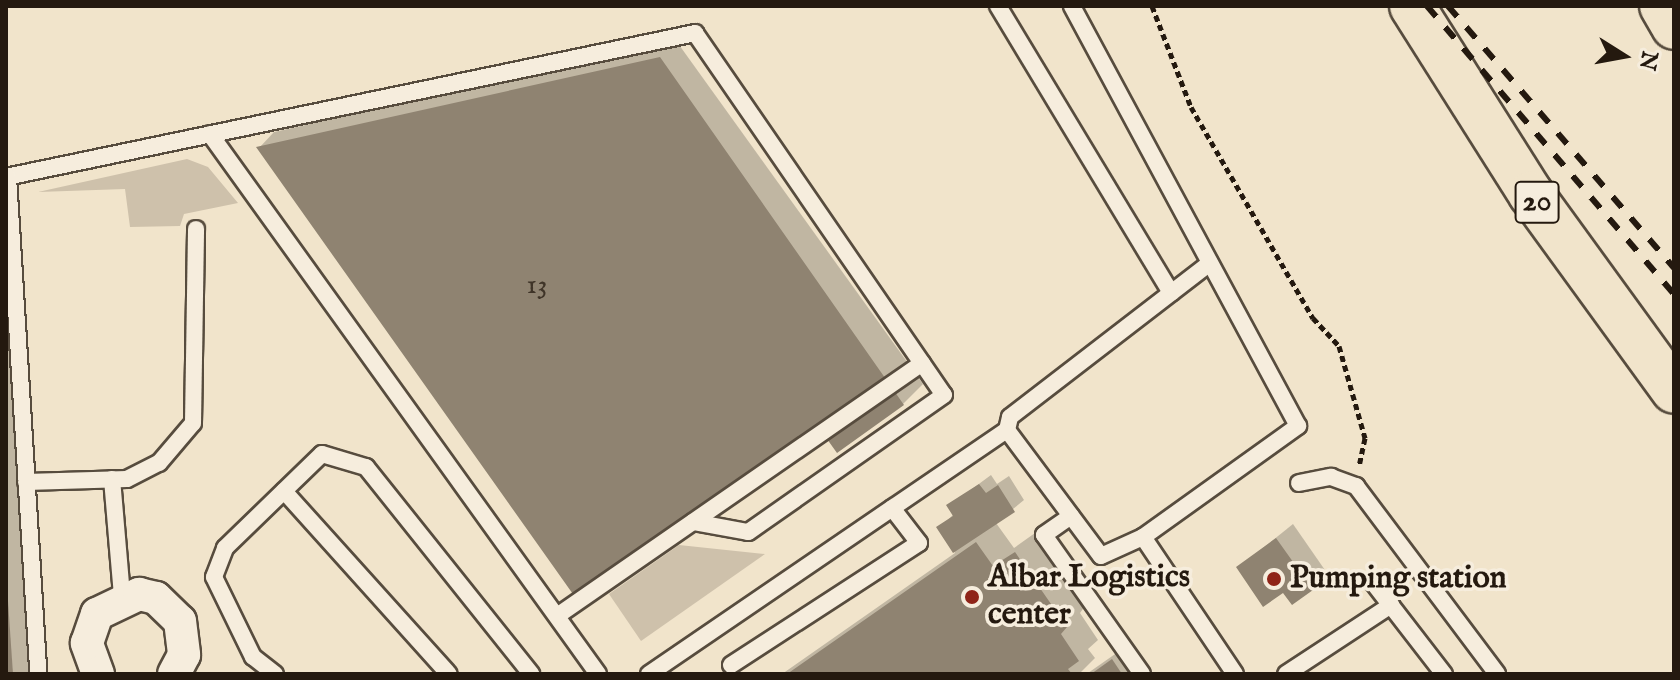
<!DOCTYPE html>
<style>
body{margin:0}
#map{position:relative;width:1680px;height:680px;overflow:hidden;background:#f1e4cb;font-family:"IM FELL English",serif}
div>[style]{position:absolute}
.green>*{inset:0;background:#cec1ab}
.shadow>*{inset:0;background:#0003}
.building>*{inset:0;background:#8f8371}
.path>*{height:5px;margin-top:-2.5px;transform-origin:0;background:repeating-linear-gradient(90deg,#24190f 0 6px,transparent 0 10px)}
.roads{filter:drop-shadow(2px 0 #574c3e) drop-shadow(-2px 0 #574c3e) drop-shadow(0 2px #574c3e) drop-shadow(0 -2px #574c3e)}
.service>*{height:16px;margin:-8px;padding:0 8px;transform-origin:8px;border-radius:8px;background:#f6eddd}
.minor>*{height:32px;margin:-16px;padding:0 16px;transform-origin:16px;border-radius:16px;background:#f6eddd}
.motorway>*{height:44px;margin:-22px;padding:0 22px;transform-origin:22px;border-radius:22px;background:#f1e4cb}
.rail>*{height:6px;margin-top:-3px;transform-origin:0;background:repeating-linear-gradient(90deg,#24190f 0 14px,transparent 0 28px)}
.dots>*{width:22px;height:22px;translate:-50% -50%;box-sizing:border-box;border:4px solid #f6eddd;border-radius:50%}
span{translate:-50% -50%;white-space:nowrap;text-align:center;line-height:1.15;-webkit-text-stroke:7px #f6eddd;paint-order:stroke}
.number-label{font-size:28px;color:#3f3428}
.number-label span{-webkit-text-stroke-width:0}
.shield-label span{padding:2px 6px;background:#f6eddd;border:2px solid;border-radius:6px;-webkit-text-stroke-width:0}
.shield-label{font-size:30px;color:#24190f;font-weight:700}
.poi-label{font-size:32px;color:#24190f;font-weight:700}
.left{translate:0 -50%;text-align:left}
.frame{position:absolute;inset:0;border:8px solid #24190f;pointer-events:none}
.north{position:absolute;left:1584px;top:16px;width:80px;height:80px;-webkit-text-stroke:6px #f6eddd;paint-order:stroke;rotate:101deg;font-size:22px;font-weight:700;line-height:32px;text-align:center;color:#24190f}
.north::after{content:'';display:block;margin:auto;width:28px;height:36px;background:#24190f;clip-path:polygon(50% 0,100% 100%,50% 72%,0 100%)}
</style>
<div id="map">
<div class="green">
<div style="clip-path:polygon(187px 159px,208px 167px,238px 203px,184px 214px,180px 226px,130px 227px,125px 189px,38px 192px)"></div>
<div style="clip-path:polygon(679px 545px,765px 554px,641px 641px,609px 594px)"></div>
</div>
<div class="shadow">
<div style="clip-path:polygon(677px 42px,923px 384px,903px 404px,817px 422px,259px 148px,274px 132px)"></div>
<div style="clip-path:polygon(6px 251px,34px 674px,6px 674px)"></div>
<div style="clip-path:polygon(991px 475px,997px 484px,1009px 476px,1024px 500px,996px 523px,1014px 548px,1035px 533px,1085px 606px,1080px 613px,1098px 640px,1088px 649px,1095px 658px,1079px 674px,782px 674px,955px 553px,939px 528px,954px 514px,949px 506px)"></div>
<div style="clip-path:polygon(1293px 524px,1327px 573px,1311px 589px,1284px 590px,1238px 568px)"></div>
<div style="clip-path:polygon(1128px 645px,1148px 674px,1087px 674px,1088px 673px)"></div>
</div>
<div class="building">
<div style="clip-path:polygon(660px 57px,904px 405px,837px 453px,817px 425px,575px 597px,256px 147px)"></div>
<div style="clip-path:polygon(979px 484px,986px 493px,998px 485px,1015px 512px,953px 553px,936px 527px,953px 516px,946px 505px)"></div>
<div style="clip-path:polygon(1276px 538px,1313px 590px,1292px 605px,1283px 593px,1263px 607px,1236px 567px)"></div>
<div style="clip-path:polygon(976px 542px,993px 566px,1015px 552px,1067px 627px,1061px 634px,1079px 661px,1068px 669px,1072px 674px,787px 674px)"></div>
<div style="clip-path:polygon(8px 601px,13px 674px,6px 674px)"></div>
<div style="clip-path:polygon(1112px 659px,1122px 674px,1091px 674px)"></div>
</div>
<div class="path">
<div style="left:1152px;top:6px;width:108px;rotate:68.9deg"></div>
<div style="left:1191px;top:107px;width:244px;rotate:60deg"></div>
<div style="left:1313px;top:318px;width:38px;rotate:47deg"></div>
<div style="left:1339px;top:346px;width:96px;rotate:74.2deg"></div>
<div style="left:1365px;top:438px;width:29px;rotate:102deg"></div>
</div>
<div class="roads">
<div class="service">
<div style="left:998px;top:6px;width:335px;rotate:58.9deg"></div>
<div style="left:210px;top:134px;width:665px;rotate:54.3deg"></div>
<div style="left:6px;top:177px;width:704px;rotate:-11.8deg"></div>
<div style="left:695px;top:33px;width:439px;rotate:55.5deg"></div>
<div style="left:944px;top:395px;width:239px;rotate:145deg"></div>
<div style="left:748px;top:532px;width:56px;rotate:-169.7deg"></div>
<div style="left:8px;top:177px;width:498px;rotate:86.5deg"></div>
<div style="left:1007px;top:430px;width:13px;rotate:-77deg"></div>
<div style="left:1010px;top:417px;width:252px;rotate:-37.6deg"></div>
<div style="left:112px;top:479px;width:117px;rotate:85.1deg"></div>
<div style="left:26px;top:482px;width:101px;rotate:-1.7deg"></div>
<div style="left:127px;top:479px;width:36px;rotate:-27deg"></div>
<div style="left:159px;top:463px;width:52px;rotate:-49.6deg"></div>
<div style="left:193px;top:423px;width:194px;rotate:-89.1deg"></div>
<div style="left:1299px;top:483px;width:33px;rotate:-11deg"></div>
<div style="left:1331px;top:477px;width:27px;rotate:20deg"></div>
<div style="left:1356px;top:486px;width:235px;rotate:53.1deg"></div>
<div style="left:284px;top:491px;width:246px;rotate:48deg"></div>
<div style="left:1071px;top:516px;width:33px;rotate:145deg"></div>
<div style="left:1044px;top:535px;width:170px;rotate:54.8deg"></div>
<div style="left:1143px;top:537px;width:165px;rotate:56.1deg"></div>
<div style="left:1372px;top:581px;width:118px;rotate:52.3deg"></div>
<div style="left:557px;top:616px;width:444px;rotate:-34.7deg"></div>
<div style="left:731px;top:665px;width:224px;rotate:-33deg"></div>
<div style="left:919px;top:543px;width:44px;rotate:-127.6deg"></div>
<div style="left:275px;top:674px;width:28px;rotate:-142deg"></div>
<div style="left:253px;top:657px;width:89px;rotate:-116deg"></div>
<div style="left:214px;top:577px;width:31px;rotate:-69deg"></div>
<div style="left:225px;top:548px;width:135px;rotate:-44.1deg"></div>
<div style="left:322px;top:454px;width:46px;rotate:16.5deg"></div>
<div style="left:366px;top:467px;width:265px;rotate:51.4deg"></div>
<div style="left:649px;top:674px;width:433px;rotate:-34.3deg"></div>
<div style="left:1007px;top:430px;width:157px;rotate:53.3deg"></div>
<div style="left:1101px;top:556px;width:46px;rotate:-24.3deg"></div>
<div style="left:1143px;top:537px;width:191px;rotate:-35.6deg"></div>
<div style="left:1298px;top:426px;width:477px;rotate:-118.3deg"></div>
<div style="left:1286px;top:674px;width:126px;rotate:-33.3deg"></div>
</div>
<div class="minor">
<div style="left:98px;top:674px;width:33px;rotate:-110deg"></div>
<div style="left:87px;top:643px;width:31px;rotate:-71deg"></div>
<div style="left:97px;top:614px;width:47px;rotate:-25.5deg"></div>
<div style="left:139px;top:594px;width:17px;rotate:13deg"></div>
<div style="left:156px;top:598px;width:33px;rotate:44deg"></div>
<div style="left:180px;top:621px;width:34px;rotate:83deg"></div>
<div style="left:184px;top:655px;width:21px;rotate:118deg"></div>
</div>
<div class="motorway">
<div style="left:1412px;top:6px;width:222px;rotate:57.7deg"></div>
<div style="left:1531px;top:194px;width:243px;rotate:54deg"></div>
<div style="left:1662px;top:6px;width:24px;rotate:60deg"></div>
</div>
</div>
<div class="rail">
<div style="left:1427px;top:6px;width:379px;rotate:49.4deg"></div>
<div style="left:1448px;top:6px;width:346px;rotate:49.2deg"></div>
</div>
<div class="dots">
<div style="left:1274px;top:579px;background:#8f2418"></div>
<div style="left:972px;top:597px;background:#8f2418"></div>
</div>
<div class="number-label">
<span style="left:537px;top:286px">13</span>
</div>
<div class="shield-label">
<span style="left:1537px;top:202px">20</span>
</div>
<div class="poi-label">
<span class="left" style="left:988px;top:597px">Albar Logistics<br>center</span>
<span class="left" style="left:1290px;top:579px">Pumping station</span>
</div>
<div class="frame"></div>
<div class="north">N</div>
</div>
